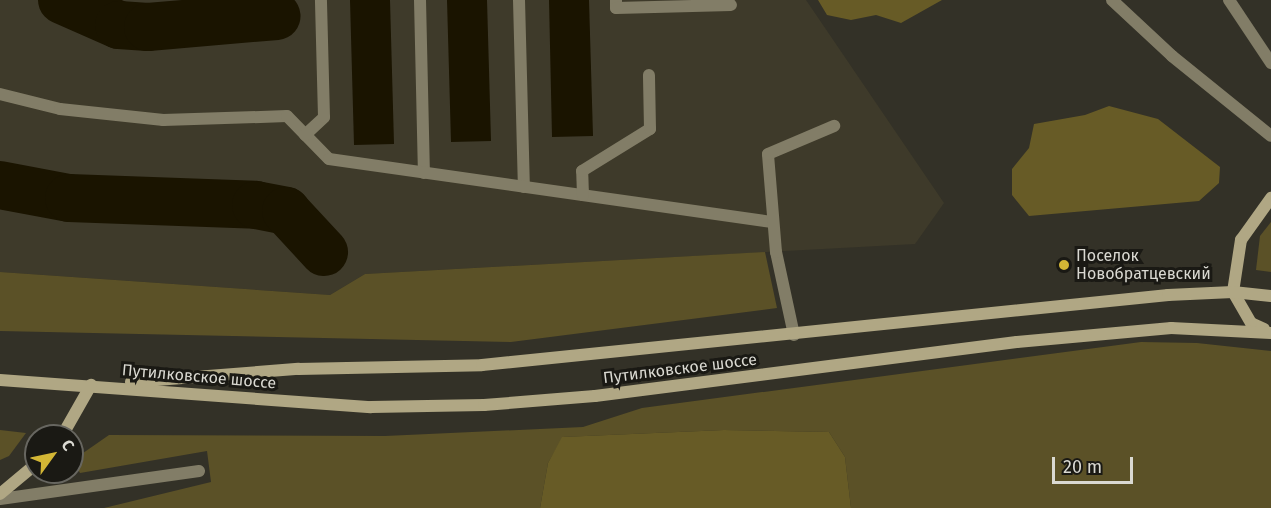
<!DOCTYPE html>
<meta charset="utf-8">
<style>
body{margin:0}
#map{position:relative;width:1271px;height:508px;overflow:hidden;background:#333127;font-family:"Fira Sans",sans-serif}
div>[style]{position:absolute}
.built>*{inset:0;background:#3e3a2a}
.green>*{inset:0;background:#5b5127}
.forest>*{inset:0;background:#675b26}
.water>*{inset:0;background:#1a1400}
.river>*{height:48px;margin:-24px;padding:0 24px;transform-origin:24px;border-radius:24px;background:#1a1400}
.lane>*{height:12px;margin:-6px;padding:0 6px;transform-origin:6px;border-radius:6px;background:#827d67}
.street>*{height:12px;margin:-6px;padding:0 6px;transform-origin:6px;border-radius:6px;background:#827d67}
.secondary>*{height:12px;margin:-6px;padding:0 6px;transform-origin:6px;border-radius:6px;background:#b0a784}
.dots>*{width:16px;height:16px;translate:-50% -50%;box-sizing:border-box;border:3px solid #1a1914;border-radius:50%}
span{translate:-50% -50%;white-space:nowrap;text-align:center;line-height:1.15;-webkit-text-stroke:6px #1a1914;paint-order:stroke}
.poi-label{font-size:16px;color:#dad9d2}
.left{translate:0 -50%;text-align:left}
.street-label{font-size:16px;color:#dad9d2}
.north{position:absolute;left:24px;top:424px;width:60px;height:60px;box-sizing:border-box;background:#1a1914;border:2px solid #676660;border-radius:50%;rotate:57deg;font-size:16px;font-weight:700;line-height:24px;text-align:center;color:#dad9d2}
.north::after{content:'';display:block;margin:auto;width:21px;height:27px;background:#d3b635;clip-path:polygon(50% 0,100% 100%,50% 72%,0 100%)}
.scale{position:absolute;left:1052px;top:457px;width:81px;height:27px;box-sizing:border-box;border:3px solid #dad9d2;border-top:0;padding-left:8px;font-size:18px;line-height:21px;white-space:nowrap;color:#dad9d2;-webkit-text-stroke:4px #1a1914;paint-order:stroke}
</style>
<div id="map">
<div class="built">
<div style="clip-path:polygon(0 0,806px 0,944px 203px,915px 244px,365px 274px,330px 295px,0 272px)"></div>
</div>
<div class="green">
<div style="clip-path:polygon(1271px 222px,1271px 272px,1256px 270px,1260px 236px)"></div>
<div style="clip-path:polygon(765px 252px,777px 308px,511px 342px,0 331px,0 272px,330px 295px,365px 274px)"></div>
<div style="clip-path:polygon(1141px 342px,1197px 343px,1271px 351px,1271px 508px,851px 508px,845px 457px,829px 432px,724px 430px,563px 437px,548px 463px,540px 508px,104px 508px,211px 482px,207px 451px,80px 473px,73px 460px,109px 435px,385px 436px,583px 427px,642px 408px)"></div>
<div style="clip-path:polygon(0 430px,26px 433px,9px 456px,0 460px)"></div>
</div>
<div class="forest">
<div style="clip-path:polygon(818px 0,942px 0,901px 23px,876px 15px,851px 20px,827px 15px)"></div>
<div style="clip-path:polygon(1109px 106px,1158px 119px,1220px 167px,1219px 183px,1199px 201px,1029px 216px,1012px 195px,1012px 169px,1029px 148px,1034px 124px,1085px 115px)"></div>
<div style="clip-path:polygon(724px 430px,829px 432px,845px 457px,851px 508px,540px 508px,548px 463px,562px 437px)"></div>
</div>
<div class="water">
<div style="clip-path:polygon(350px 0,390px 0,394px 144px,354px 145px)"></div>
<div style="clip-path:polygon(447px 0,487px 0,491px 141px,451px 142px)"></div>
<div style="clip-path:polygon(549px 0,589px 0,593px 136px,552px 137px)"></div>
</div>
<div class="river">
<div style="left:62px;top:0;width:62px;rotate:23.7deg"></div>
<div style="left:119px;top:25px;width:29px;rotate:4deg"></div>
<div style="left:148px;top:27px;width:129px;rotate:-4.9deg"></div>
<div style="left:0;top:185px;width:70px;rotate:10.7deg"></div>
<div style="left:69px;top:198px;width:187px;rotate:2.1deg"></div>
<div style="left:256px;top:205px;width:31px;rotate:11deg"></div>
<div style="left:286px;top:211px;width:56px;rotate:47.2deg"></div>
</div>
<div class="lane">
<div style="left:420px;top:0;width:173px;rotate:88.7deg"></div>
<div style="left:519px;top:0;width:187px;rotate:88.5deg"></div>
<div style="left:616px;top:0;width:8px;rotate:90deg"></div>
<div style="left:616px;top:8px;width:115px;rotate:-1.5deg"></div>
<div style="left:0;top:94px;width:62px;rotate:14deg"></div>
<div style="left:60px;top:109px;width:104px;rotate:6.1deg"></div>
<div style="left:163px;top:120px;width:124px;rotate:-1.8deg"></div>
<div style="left:287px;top:116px;width:60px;rotate:45.7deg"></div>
<div style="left:329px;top:159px;width:448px;rotate:8.1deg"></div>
<div style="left:305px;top:135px;width:26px;rotate:-43deg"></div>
<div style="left:324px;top:117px;width:117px;rotate:-91.5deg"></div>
<div style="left:583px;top:195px;width:24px;rotate:-92deg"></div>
<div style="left:582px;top:171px;width:80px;rotate:-31.7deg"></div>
<div style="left:650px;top:129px;width:54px;rotate:-91.1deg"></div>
<div style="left:794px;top:335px;width:85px;rotate:-102.2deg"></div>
<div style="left:776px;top:252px;width:98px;rotate:-94.7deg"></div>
<div style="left:768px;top:154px;width:72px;rotate:-23deg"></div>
<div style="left:0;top:499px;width:201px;rotate:-8deg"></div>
</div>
<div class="street">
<div style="left:1112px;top:0;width:82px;rotate:43deg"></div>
<div style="left:1172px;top:56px;width:127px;rotate:38.9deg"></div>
<div style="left:1229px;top:0;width:76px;rotate:56.3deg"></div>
</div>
<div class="secondary">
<div style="left:1264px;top:329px;width:14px;rotate:-155deg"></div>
<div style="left:1251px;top:323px;width:36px;rotate:-120deg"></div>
<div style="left:1233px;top:292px;width:53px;rotate:-81.3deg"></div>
<div style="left:1241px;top:240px;width:52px;rotate:-54.5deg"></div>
<div style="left:0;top:380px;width:372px;rotate:4.2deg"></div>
<div style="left:371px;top:407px;width:113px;rotate:-1deg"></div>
<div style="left:484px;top:405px;width:111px;rotate:-4.6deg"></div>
<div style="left:595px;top:396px;width:425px;rotate:-7.3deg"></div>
<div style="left:1017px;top:342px;width:155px;rotate:-5.2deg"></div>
<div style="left:1171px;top:328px;width:100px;rotate:2.9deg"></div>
<div style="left:131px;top:382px;width:168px;rotate:-4.5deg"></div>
<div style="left:298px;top:369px;width:184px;rotate:-1.2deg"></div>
<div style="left:482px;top:365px;width:690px;rotate:-5.83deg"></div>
<div style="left:1168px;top:295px;width:65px;rotate:-2.6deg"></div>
<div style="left:1233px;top:292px;width:38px;rotate:6deg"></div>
<div style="left:62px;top:436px;width:59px;rotate:-60.4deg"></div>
<div style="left:0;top:494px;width:47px;rotate:-39.8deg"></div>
</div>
<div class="dots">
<div style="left:1064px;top:265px;background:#d3b635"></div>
</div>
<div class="poi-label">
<span class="left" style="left:1076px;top:265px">Поселок<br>Новобратцевский</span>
</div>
<div class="street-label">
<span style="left:680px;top:369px;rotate:-7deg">Путилковское шоссе</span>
<span style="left:199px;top:377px;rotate:5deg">Путилковское шоссе</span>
</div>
<div class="north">С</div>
<div class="scale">20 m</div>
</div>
